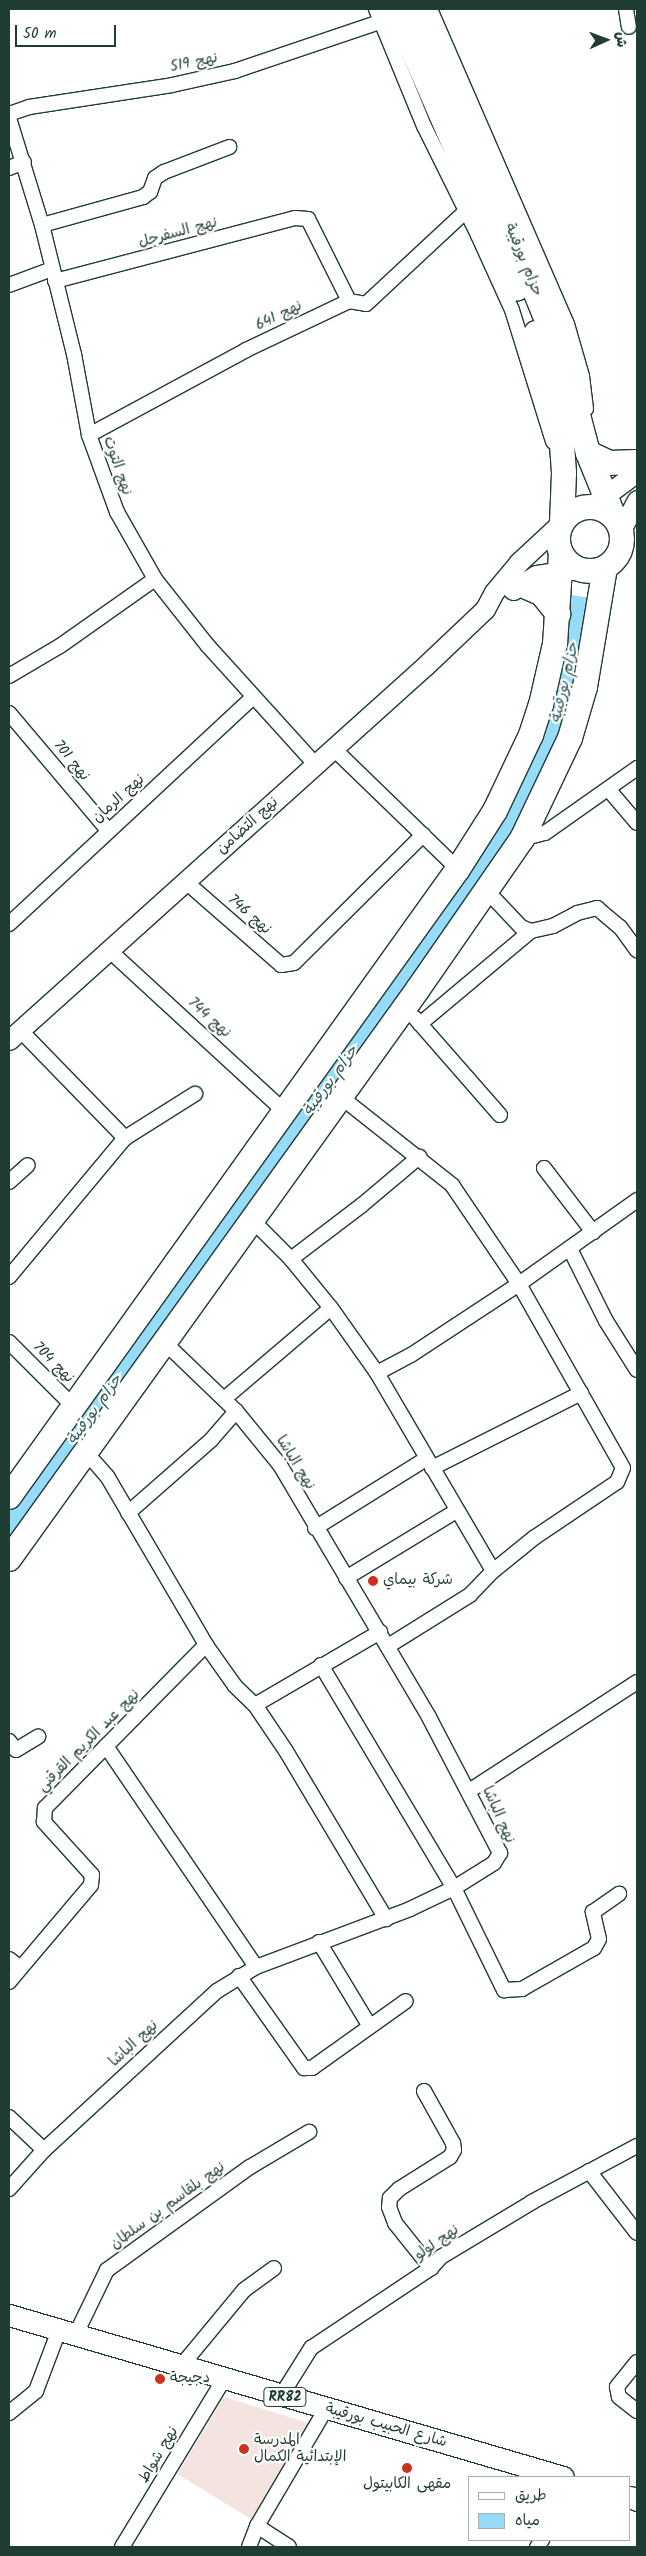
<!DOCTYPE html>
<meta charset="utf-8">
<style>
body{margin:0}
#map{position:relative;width:646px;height:2556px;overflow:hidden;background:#fff;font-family:Kalam,"Playpen Sans Arabic",sans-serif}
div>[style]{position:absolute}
.built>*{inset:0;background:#f4e4df}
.water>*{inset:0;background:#96dcf9}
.roads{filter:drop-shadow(1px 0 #1f3d34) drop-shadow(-1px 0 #1f3d34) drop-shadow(0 1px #1f3d34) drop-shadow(0 -1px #1f3d34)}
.street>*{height:14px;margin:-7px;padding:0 7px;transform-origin:7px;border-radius:7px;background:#fff}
.secondary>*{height:19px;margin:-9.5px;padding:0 9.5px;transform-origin:9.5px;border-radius:9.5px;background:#fff}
.primary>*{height:21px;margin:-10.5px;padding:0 10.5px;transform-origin:10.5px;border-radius:10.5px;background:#fff}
.highway>*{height:24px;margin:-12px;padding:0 12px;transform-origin:12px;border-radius:12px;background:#fff}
.highway>.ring{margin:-12px;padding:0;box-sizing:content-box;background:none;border:24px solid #fff;border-radius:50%}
.dots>*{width:14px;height:14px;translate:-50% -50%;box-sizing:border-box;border:2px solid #fff;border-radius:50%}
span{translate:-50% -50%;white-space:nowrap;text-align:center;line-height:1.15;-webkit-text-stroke:4.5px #fff;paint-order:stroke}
.shield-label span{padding:1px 4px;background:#fff;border:1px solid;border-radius:4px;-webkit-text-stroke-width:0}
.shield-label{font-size:14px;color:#1f3d34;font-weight:700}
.street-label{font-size:15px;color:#1f3d34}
.poi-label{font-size:15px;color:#1f3d34}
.left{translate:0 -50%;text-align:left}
.water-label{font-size:16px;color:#375d5b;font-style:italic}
.frame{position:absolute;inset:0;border:10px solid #1f3d34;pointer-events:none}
.legend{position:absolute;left:468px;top:2476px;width:162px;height:65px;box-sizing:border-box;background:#fff;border:1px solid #a5b1ae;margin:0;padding:6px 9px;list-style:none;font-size:15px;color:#1f3d34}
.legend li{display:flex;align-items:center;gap:10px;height:25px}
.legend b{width:25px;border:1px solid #a5b1ae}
.north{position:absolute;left:581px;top:15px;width:50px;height:50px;-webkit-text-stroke:4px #fff;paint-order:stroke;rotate:88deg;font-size:14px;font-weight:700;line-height:20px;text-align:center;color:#1f3d34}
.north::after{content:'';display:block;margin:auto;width:18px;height:22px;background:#1f3d34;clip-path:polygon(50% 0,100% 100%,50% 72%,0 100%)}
.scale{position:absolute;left:15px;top:25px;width:101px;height:22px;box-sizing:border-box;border:2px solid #1f3d34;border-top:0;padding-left:6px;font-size:15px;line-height:18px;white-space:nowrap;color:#1f3d34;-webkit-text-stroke:4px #fff;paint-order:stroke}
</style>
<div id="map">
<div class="built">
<div style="clip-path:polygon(224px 2397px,312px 2424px,253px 2520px,177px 2474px)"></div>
</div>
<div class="water">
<div style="clip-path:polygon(571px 595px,591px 598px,575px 695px,526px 816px,9px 1545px,9px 1509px,479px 850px,566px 630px)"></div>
</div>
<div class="roads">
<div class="street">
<div style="left:376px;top:9px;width:126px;rotate:67.7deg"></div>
<div style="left:424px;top:126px;width:122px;rotate:63.6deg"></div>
<div style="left:478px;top:235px;width:82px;rotate:65.6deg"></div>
<div style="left:512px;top:310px;width:138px;rotate:72.7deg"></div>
<div style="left:430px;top:9px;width:344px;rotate:66.5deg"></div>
<div style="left:567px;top:324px;width:54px;rotate:73.9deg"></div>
<div style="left:582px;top:376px;width:33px;rotate:83deg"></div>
<div style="left:626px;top:9px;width:18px;rotate:81deg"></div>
<div style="left:9px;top:114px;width:21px;rotate:-19deg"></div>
<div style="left:29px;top:107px;width:145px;rotate:-8.7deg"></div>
<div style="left:172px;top:85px;width:65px;rotate:-12.5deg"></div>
<div style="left:235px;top:71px;width:153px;rotate:-18.7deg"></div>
<div style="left:9px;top:118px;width:112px;rotate:72.9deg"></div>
<div style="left:42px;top:225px;width:133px;rotate:76.1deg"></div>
<div style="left:74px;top:354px;width:82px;rotate:79.5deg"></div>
<div style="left:89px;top:435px;width:82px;rotate:70deg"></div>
<div style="left:117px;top:512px;width:77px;rotate:60.4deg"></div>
<div style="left:155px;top:579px;width:85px;rotate:51.7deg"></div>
<div style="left:208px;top:646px;width:161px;rotate:47.8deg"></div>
<div style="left:9px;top:168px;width:16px;rotate:-22deg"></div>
<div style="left:42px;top:225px;width:105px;rotate:-15.5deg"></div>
<div style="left:143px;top:197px;width:9px;rotate:-36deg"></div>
<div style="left:150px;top:192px;width:15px;rotate:-70deg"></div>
<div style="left:155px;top:178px;width:11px;rotate:-34deg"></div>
<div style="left:164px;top:172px;width:70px;rotate:-21deg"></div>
<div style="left:55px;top:281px;width:248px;rotate:-14.7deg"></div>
<div style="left:295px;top:218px;width:13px;rotate:4deg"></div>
<div style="left:308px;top:219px;width:92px;rotate:63.4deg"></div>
<div style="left:9px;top:285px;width:46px;rotate:-20.4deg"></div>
<div style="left:89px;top:435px;width:179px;rotate:-28.4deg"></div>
<div style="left:246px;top:350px;width:114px;rotate:-25.4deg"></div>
<div style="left:349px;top:301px;width:17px;rotate:10deg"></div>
<div style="left:366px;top:304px;width:137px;rotate:-42.9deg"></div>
<div style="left:9px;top:676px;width:59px;rotate:-30.5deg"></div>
<div style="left:60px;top:646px;width:116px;rotate:-35.2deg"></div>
<div style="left:9px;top:713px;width:153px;rotate:49.8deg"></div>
<div style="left:334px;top:749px;width:173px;rotate:44.1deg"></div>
<div style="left:609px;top:790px;width:43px;rotate:49.7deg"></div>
<div style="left:522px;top:839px;width:24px;rotate:-15deg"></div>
<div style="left:545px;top:833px;width:113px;rotate:-35.2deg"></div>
<div style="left:186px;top:882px;width:126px;rotate:41.1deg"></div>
<div style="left:281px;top:965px;width:13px;rotate:-9deg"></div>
<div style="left:294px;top:963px;width:182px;rotate:-44.8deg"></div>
<div style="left:487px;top:891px;width:50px;rotate:46.6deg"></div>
<div style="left:521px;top:927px;width:11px;rotate:22deg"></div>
<div style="left:531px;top:931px;width:23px;rotate:-13deg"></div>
<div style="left:553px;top:926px;width:27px;rotate:-28deg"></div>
<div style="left:577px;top:913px;width:21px;rotate:-14deg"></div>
<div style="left:597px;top:908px;width:30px;rotate:40deg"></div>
<div style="left:620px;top:927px;width:29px;rotate:54deg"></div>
<div style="left:9px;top:924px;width:332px;rotate:-42.9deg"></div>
<div style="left:110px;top:951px;width:236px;rotate:42.6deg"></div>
<div style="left:415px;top:1018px;width:129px;rotate:48.8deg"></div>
<div style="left:420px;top:1024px;width:145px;rotate:-40deg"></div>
<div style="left:20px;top:1030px;width:151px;rotate:45.8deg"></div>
<div style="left:341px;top:1097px;width:142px;rotate:38.4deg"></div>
<div style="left:452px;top:1185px;width:120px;rotate:55.9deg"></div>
<div style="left:519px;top:1284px;width:211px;rotate:60.5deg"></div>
<div style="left:623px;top:1468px;width:15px;rotate:113deg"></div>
<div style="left:617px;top:1482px;width:99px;rotate:146.1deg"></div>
<div style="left:535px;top:1537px;width:54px;rotate:141deg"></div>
<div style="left:493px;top:1571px;width:33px;rotate:134deg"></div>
<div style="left:470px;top:1595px;width:97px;rotate:148.1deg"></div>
<div style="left:544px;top:1168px;width:81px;rotate:52.6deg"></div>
<div style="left:9px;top:1182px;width:25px;rotate:-42deg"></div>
<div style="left:252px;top:1220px;width:55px;rotate:45deg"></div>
<div style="left:291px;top:1259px;width:63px;rotate:50.8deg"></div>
<div style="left:331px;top:1308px;width:80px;rotate:54.7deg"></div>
<div style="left:377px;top:1373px;width:229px;rotate:59.6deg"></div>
<div style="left:570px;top:1249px;width:80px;rotate:63.4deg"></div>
<div style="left:606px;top:1321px;width:58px;rotate:57.7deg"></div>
<div style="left:291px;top:1259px;width:89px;rotate:-37.3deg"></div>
<div style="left:362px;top:1205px;width:75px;rotate:-40.1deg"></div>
<div style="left:9px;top:1277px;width:181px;rotate:-50.2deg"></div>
<div style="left:125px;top:1138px;width:83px;rotate:-32.2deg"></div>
<div style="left:9px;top:1342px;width:92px;rotate:45deg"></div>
<div style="left:377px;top:1373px;width:38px;rotate:-28deg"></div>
<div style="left:411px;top:1355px;width:129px;rotate:-33.3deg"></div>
<div style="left:519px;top:1284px;width:145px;rotate:-35.4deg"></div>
<div style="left:224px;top:1399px;width:140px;rotate:-40.4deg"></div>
<div style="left:85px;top:1451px;width:33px;rotate:49deg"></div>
<div style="left:107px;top:1476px;width:196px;rotate:59.6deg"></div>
<div style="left:206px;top:1645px;width:50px;rotate:54.7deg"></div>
<div style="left:235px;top:1686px;width:28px;rotate:44deg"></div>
<div style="left:255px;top:1705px;width:55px;rotate:56deg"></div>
<div style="left:286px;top:1751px;width:196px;rotate:59.2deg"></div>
<div style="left:432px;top:1468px;width:167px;rotate:-26.7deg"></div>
<div style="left:128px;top:1513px;width:111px;rotate:-41.3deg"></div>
<div style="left:211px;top:1440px;width:38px;rotate:-49deg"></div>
<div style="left:315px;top:1528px;width:131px;rotate:-31.9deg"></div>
<div style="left:346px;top:1578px;width:129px;rotate:-31.3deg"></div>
<div style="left:321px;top:1665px;width:260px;rotate:59.2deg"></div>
<div style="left:454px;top:1888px;width:114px;rotate:63.9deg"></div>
<div style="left:504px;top:1990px;width:18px;rotate:-3deg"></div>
<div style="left:522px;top:1989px;width:83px;rotate:-29.7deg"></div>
<div style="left:594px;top:1948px;width:10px;rotate:-61deg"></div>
<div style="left:599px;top:1939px;width:28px;rotate:-103deg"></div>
<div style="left:593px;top:1912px;width:32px;rotate:-35deg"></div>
<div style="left:255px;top:1705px;width:145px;rotate:-30.3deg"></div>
<div style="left:9px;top:1741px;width:11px;rotate:52deg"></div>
<div style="left:16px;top:1750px;width:26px;rotate:-31deg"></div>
<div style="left:106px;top:1746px;width:267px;rotate:55.8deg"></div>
<div style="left:469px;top:1791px;width:200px;rotate:-33deg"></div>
<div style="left:319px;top:1942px;width:97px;rotate:58.9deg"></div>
<div style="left:9px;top:1959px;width:14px;rotate:39deg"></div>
<div style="left:239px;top:1976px;width:113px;rotate:54.8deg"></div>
<div style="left:304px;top:2068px;width:8px"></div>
<div style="left:312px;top:2068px;width:115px;rotate:-35.5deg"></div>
<div style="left:9px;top:1982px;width:127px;rotate:-49.8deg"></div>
<div style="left:91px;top:1885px;width:10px;rotate:-84deg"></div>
<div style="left:92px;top:1875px;width:72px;rotate:-132.2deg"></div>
<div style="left:44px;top:1822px;width:14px;rotate:-86deg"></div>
<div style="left:45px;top:1808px;width:229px;rotate:-45.4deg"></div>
<div style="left:424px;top:2091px;width:60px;rotate:60.9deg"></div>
<div style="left:453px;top:2143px;width:7px;rotate:82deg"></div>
<div style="left:454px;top:2150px;width:8px;rotate:120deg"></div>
<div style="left:450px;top:2157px;width:60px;rotate:147.9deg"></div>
<div style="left:399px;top:2189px;width:13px;rotate:135deg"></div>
<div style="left:390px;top:2198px;width:9px;rotate:96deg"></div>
<div style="left:389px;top:2207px;width:17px;rotate:69deg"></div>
<div style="left:395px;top:2223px;width:58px;rotate:51.3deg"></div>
<div style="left:9px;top:2117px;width:48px;rotate:43.3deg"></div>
<div style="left:589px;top:2171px;width:78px;rotate:52.3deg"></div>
<div style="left:9px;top:2189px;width:52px;rotate:-48.1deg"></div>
<div style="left:44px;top:2150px;width:235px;rotate:-42.6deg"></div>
<div style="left:217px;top:1991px;width:46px;rotate:-31.6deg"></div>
<div style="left:256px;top:1967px;width:165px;rotate:-20.6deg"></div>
<div style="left:410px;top:1909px;width:49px;rotate:-25.5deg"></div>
<div style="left:454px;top:1888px;width:47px;rotate:-32deg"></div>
<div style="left:494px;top:1863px;width:12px;rotate:-59deg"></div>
<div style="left:500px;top:1853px;width:153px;rotate:-117.6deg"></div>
<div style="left:429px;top:1717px;width:293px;rotate:-120.6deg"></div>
<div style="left:280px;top:1465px;width:70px;rotate:-129.2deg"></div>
<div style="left:236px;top:1411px;width:100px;rotate:-136.2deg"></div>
<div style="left:76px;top:2334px;width:71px;rotate:-64.2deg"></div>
<div style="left:107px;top:2270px;width:176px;rotate:-35.8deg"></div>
<div style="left:250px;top:2167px;width:69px;rotate:-30.7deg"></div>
<div style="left:637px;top:2362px;width:32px;rotate:129deg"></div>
<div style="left:617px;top:2387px;width:10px;rotate:79deg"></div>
<div style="left:619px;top:2397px;width:23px;rotate:38deg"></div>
<div style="left:182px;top:2365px;width:97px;rotate:-50.4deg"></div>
<div style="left:244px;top:2290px;width:37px;rotate:-36deg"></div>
<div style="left:281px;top:2396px;width:57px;rotate:-58deg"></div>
<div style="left:311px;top:2348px;width:144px;rotate:-33.7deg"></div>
<div style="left:431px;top:2268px;width:15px;rotate:-48deg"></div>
<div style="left:441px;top:2257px;width:106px;rotate:-31.1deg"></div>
<div style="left:532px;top:2202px;width:119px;rotate:-28.1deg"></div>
<div style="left:9px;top:2413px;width:35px;rotate:-39deg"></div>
<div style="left:36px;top:2391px;width:65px;rotate:-69.3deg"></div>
<div style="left:257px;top:2526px;width:38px;rotate:33deg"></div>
<div style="left:122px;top:2547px;width:197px;rotate:-58.7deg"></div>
<div style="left:249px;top:2547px;width:22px;rotate:-69deg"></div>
<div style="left:257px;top:2526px;width:136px;rotate:-59.5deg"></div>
<div style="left:537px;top:2547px;width:9px;rotate:-54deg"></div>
</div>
<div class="secondary">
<div style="left:591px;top:506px;width:57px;rotate:-36.5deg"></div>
<div style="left:621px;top:530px;width:34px;rotate:-62deg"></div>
<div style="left:513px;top:590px;width:27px;rotate:-33deg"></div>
<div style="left:536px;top:575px;width:42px;rotate:-8.1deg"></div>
<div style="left:9px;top:1040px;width:559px;rotate:-41.96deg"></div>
<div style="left:425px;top:666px;width:83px;rotate:-43.5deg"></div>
<div style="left:485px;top:609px;width:19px;rotate:-62deg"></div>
<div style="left:494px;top:592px;width:38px;rotate:-50deg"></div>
<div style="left:518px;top:563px;width:60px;rotate:-43deg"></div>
</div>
<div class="primary">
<div style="left:9px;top:2315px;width:577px;rotate:16.3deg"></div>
<div style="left:630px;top:2497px;width:8px;rotate:23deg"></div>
</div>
<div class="highway">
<div style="left:395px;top:9px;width:305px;rotate:66.4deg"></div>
<div style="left:413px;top:9px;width:220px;rotate:66.1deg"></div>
<div style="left:502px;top:210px;width:164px;rotate:67.8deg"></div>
<div style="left:564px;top:362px;width:94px;rotate:75.2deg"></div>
<div style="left:588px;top:453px;width:69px;rotate:67.9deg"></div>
<div style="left:536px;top:333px;width:38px;rotate:70deg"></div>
<div style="left:549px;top:369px;width:49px;rotate:77.1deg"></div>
<div style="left:560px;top:417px;width:56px;rotate:85.9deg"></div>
<div style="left:564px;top:473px;width:49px;rotate:92.3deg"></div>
<div style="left:588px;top:453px;width:23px;rotate:25deg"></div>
<div style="left:609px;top:463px;width:28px;rotate:-2deg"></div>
<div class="ring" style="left:558px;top:507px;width:40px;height:40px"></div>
<div style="left:520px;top:584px;width:24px;rotate:24deg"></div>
<div style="left:542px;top:594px;width:26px;rotate:51deg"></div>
<div style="left:9px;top:1497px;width:772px;rotate:-54.44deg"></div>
<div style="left:458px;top:869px;width:69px;rotate:-57.5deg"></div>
<div style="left:495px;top:811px;width:84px;rotate:-64.7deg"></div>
<div style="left:531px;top:735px;width:32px;rotate:-72deg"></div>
<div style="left:541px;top:705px;width:63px;rotate:-77.1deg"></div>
<div style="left:555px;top:644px;width:91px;rotate:-86.2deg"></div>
<div style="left:9px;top:1559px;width:702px;rotate:-54.34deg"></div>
<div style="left:418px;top:989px;width:183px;rotate:-55.3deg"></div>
<div style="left:522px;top:839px;width:112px;rotate:-64.6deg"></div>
<div style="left:570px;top:738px;width:53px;rotate:-73.6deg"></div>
<div style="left:585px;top:687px;width:121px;rotate:-80.5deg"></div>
</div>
</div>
<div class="dots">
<div style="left:373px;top:1581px;background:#c8321e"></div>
<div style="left:160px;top:2379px;background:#c8321e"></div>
<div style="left:244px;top:2449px;background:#c8321e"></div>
<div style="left:407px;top:2468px;background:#c8321e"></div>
</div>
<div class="shield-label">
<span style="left:285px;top:2397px">RR82</span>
</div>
<div class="street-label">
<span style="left:194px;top:63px;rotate:-12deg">نهج 519</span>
<span style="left:178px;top:233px;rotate:-15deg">نهج السفرجل</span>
<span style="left:523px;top:260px;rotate:68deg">حزام بورقيبة</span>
<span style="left:279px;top:316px;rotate:-26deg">نهج 641</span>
<span style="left:117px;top:466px;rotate:71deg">نهج التوت</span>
<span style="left:71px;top:761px;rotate:50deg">نهج 701</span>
<span style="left:119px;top:799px;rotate:-42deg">نهج الرمان</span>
<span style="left:248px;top:826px;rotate:-42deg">نهج التضامن</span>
<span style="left:249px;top:915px;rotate:41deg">نهج 746</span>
<span style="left:209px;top:1018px;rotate:42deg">نهج 744</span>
<span style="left:53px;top:1363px;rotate:45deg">نهج 704</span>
<span style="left:295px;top:1463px;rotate:58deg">نهج الباشا</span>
<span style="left:89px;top:1741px;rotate:-45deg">نهج عبد الكريم القرقني</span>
<span style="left:498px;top:1815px;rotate:66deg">نهج الباشا</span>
<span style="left:134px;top:2044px;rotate:-43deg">نهج الباشا</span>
<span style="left:168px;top:2206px;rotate:-36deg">نهج بلقاسم بن سلطان</span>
<span style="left:437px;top:2243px;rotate:-35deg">نهج لولو</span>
<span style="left:386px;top:2426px;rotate:16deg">شارع الحبيب بورقيبة</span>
<span style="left:159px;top:2455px;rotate:-59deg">نهج شواط</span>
</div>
<div class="poi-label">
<span class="left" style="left:383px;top:1581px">شركة بيماي</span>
<span class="left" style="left:170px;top:2379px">دجيجة</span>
<span class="left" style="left:254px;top:2449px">المدرسة<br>الإبتدائية الكمال</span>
<span style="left:407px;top:2485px">مقهى الكابيتول</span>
</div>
<div class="water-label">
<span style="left:565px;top:683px;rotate:-77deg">حزام بورقيبة</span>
<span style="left:331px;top:1081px;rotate:-54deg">حزام بورقيبة</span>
<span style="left:95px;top:1410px;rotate:-54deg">حزام بورقيبة</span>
</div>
<div class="frame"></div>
<ul class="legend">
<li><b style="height:6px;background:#fff"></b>طريق</li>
<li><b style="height:14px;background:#96dcf9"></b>مياه</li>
</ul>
<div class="north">ش</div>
<div class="scale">50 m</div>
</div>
